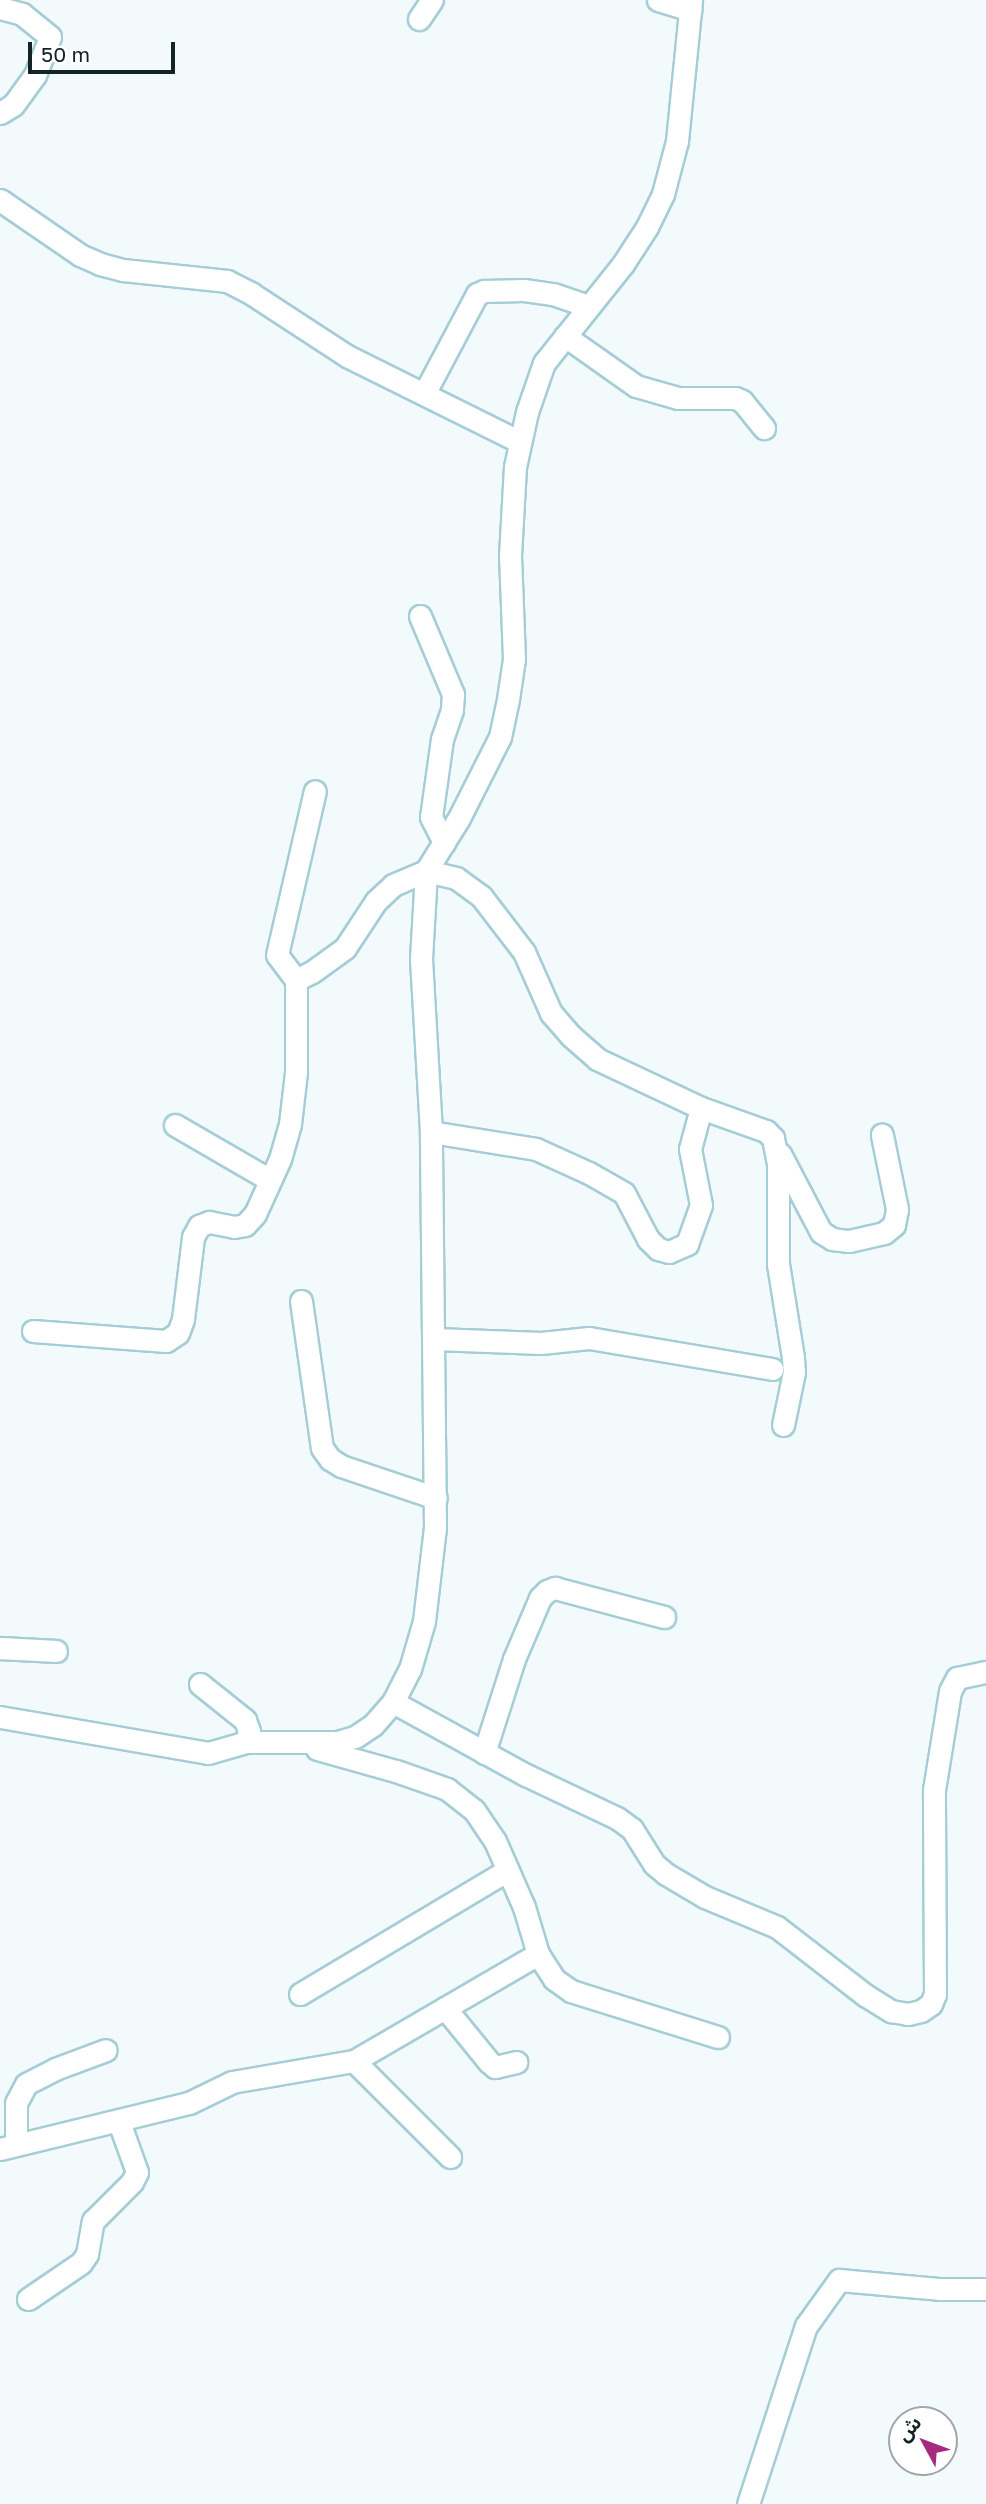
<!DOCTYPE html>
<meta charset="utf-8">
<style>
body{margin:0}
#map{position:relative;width:986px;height:2504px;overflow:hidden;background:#f2fafc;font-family:"Golos Text","Noto Sans Arabic",sans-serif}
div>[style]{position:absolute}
.roads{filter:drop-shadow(2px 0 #a5cdd6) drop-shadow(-2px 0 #a5cdd6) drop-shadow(0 2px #a5cdd6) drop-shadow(0 -2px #a5cdd6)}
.minor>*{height:21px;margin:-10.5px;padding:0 10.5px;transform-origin:10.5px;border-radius:10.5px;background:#fff}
span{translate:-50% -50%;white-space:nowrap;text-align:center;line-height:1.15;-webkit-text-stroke:7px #fff;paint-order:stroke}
.north{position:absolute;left:888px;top:2406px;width:70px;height:70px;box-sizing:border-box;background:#fff;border:2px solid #a1a7a8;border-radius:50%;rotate:311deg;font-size:19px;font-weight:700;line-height:28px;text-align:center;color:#132326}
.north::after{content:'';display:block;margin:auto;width:24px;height:32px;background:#a62b7e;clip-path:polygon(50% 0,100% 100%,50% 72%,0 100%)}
.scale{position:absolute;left:28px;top:42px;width:147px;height:32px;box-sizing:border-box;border:4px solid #132326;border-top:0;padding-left:9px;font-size:21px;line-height:24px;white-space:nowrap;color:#132326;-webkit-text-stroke:5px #fff;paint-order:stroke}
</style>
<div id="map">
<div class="roads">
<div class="minor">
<div style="left:658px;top:0;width:34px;rotate:17deg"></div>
<div style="left:0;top:8px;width:23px;rotate:15deg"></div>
<div style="left:22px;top:14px;width:36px;rotate:39deg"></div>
<div style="left:50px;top:37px;width:41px;rotate:111.5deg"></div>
<div style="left:35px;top:75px;width:37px;rotate:126deg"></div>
<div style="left:13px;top:105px;width:15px;rotate:148deg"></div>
<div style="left:419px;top:19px;width:23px;rotate:-56deg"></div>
<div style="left:0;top:200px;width:97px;rotate:34.5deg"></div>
<div style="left:80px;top:255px;width:22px;rotate:24deg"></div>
<div style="left:100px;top:264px;width:24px;rotate:15deg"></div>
<div style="left:123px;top:270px;width:105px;rotate:6deg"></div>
<div style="left:227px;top:281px;width:28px;rotate:27deg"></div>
<div style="left:252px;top:294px;width:113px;rotate:33.1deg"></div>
<div style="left:347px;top:356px;width:193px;rotate:26.4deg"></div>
<div style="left:565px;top:336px;width:87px;rotate:35.2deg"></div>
<div style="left:636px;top:386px;width:44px;rotate:15.9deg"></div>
<div style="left:678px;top:398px;width:57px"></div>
<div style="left:735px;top:398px;width:8px;rotate:23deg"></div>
<div style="left:742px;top:401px;width:35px;rotate:51deg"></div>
<div style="left:424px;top:394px;width:113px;rotate:-62.1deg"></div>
<div style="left:477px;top:294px;width:8px;rotate:-23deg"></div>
<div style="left:484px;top:291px;width:40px;rotate:-1.4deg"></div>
<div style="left:524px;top:290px;width:29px;rotate:8deg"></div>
<div style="left:553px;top:294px;width:37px;rotate:19deg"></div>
<div style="left:420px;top:616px;width:85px;rotate:67.1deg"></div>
<div style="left:453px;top:694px;width:16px;rotate:94deg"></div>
<div style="left:452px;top:710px;width:31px;rotate:109deg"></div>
<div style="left:442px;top:739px;width:79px;rotate:98deg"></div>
<div style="left:431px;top:817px;width:29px;rotate:63deg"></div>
<div style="left:296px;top:980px;width:31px;rotate:-127deg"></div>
<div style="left:277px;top:955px;width:168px;rotate:-77deg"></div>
<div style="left:175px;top:1125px;width:110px;rotate:30.1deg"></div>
<div style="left:431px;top:1132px;width:106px;rotate:9.2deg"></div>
<div style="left:536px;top:1149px;width:58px;rotate:24.4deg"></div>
<div style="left:589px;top:1173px;width:40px;rotate:29.7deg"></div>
<div style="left:624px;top:1193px;width:52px;rotate:62.4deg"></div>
<div style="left:648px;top:1239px;width:14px;rotate:45deg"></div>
<div style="left:658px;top:1249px;width:11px;rotate:15deg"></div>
<div style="left:669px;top:1252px;width:20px;rotate:-24deg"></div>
<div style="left:687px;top:1244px;width:41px;rotate:-70.3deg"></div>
<div style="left:701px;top:1205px;width:57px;rotate:-101.1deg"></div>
<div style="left:690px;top:1149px;width:42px;rotate:-75deg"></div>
<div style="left:780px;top:1154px;width:88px;rotate:62.3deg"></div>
<div style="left:821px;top:1232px;width:13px;rotate:32deg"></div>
<div style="left:832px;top:1239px;width:17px;rotate:7deg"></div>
<div style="left:849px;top:1241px;width:36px;rotate:-13deg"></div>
<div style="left:884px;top:1233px;width:13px;rotate:-39deg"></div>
<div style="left:894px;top:1225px;width:16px;rotate:-79deg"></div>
<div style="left:897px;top:1209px;width:76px;rotate:-101.5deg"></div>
<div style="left:301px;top:1301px;width:148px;rotate:81.9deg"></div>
<div style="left:322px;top:1448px;width:14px;rotate:54deg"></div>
<div style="left:330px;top:1459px;width:13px;rotate:32deg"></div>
<div style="left:341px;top:1466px;width:100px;rotate:18.6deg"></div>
<div style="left:33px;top:1331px;width:133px;rotate:4.3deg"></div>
<div style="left:166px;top:1341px;width:14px;rotate:-34deg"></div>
<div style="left:178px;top:1333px;width:15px;rotate:-70deg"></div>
<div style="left:183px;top:1319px;width:83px;rotate:-83deg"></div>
<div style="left:193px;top:1237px;width:13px;rotate:-61deg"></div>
<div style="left:199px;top:1226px;width:11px;rotate:-22deg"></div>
<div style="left:209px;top:1222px;width:25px;rotate:11deg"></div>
<div style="left:234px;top:1227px;width:11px;rotate:-10deg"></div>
<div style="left:245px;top:1225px;width:15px;rotate:-48deg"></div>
<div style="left:255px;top:1214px;width:60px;rotate:-65.6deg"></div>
<div style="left:280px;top:1159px;width:36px;rotate:-74deg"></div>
<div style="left:290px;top:1124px;width:52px;rotate:-83.4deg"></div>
<div style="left:296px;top:1072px;width:92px;rotate:-90deg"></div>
<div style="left:296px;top:980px;width:18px;rotate:-27deg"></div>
<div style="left:312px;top:972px;width:41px;rotate:-36deg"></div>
<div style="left:345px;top:948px;width:56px;rotate:-56.6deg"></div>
<div style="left:376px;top:901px;width:23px;rotate:-43deg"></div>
<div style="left:393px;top:885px;width:36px;rotate:-23deg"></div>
<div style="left:426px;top:871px;width:31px;rotate:13deg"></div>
<div style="left:456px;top:878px;width:31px;rotate:36deg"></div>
<div style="left:481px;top:896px;width:71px;rotate:52.5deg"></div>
<div style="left:524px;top:952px;width:67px;rotate:66.1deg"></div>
<div style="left:551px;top:1013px;width:30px;rotate:49deg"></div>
<div style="left:571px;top:1036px;width:35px;rotate:41deg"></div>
<div style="left:597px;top:1059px;width:115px;rotate:25.2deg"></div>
<div style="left:701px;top:1108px;width:69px;rotate:19.5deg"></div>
<div style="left:766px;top:1131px;width:10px;rotate:45deg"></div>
<div style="left:773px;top:1138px;width:26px;rotate:79deg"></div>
<div style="left:778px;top:1164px;width:100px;rotate:90deg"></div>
<div style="left:778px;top:1264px;width:95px;rotate:80.9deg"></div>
<div style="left:793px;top:1358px;width:14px;rotate:86deg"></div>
<div style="left:794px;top:1372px;width:54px;rotate:101.7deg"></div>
<div style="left:435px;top:1339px;width:106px;rotate:2.2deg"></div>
<div style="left:541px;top:1343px;width:48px;rotate:-5.9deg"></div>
<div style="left:589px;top:1338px;width:186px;rotate:9.6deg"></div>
<div style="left:0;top:1648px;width:56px;rotate:3.1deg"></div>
<div style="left:200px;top:1684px;width:58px;rotate:38.7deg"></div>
<div style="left:245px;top:1720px;width:12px;rotate:70deg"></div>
<div style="left:249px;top:1731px;width:11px;rotate:105deg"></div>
<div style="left:393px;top:1702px;width:152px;rotate:28.8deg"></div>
<div style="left:526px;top:1775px;width:101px;rotate:25.3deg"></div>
<div style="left:617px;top:1818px;width:19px;rotate:36deg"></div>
<div style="left:632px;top:1829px;width:41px;rotate:57.8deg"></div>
<div style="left:654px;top:1864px;width:16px;rotate:40deg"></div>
<div style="left:666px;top:1874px;width:45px;rotate:30.5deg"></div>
<div style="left:705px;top:1897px;width:78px;rotate:22.6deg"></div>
<div style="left:777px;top:1927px;width:111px;rotate:37.7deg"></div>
<div style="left:865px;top:1995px;width:31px;rotate:32deg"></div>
<div style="left:891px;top:2011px;width:17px;rotate:10deg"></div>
<div style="left:908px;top:2014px;width:13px;rotate:-13deg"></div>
<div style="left:921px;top:2011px;width:12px;rotate:-35deg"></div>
<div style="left:931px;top:2004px;width:11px;rotate:-68deg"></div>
<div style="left:935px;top:1994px;width:204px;rotate:-90.3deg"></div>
<div style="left:934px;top:1790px;width:100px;rotate:-80.8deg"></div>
<div style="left:950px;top:1691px;width:15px;rotate:-62deg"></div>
<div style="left:957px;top:1678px;width:30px;rotate:-12deg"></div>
<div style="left:0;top:1717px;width:211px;rotate:9.8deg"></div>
<div style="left:208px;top:1753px;width:40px;rotate:-16deg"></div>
<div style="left:246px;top:1742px;width:91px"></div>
<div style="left:337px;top:1742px;width:19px;rotate:-16deg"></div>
<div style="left:355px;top:1737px;width:22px;rotate:-34deg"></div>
<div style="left:373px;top:1725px;width:30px;rotate:-49deg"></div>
<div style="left:393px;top:1702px;width:37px;rotate:-63deg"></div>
<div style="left:410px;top:1669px;width:50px;rotate:-73.7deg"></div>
<div style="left:424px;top:1621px;width:94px;rotate:-83.3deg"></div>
<div style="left:435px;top:1528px;width:396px;rotate:-90.6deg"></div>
<div style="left:431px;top:1132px;width:173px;rotate:-93.3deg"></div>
<div style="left:421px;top:959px;width:88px;rotate:-86.7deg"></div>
<div style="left:426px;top:871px;width:62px;rotate:-58.1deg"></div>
<div style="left:459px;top:818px;width:91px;rotate:-63.2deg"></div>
<div style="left:500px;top:737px;width:39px;rotate:-78deg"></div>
<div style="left:508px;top:699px;width:40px;rotate:-81.5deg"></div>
<div style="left:514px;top:659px;width:103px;rotate:-92.2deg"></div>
<div style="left:510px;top:556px;width:89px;rotate:-86.8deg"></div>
<div style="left:515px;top:467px;width:56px;rotate:-77.7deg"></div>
<div style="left:527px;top:412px;width:52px;rotate:-70.9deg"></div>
<div style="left:544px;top:363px;width:127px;rotate:-51.4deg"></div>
<div style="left:623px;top:264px;width:44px;rotate:-57deg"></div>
<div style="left:647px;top:227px;width:37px;rotate:-64deg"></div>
<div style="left:663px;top:194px;width:55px;rotate:-75.2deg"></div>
<div style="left:677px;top:141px;width:142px;rotate:-84.3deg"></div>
<div style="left:317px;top:1749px;width:82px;rotate:15.6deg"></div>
<div style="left:396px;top:1771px;width:54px;rotate:19.4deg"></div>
<div style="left:447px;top:1789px;width:34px;rotate:38deg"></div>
<div style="left:474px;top:1810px;width:37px;rotate:56deg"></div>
<div style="left:495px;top:1841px;width:72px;rotate:66.3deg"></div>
<div style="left:524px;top:1907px;width:49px;rotate:73.4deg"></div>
<div style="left:538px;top:1954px;width:30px;rotate:57deg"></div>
<div style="left:554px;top:1979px;width:21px;rotate:35deg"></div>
<div style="left:571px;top:1991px;width:154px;rotate:17.4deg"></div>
<div style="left:484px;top:1753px;width:99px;rotate:-72.3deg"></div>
<div style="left:514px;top:1659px;width:66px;rotate:-66.9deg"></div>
<div style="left:540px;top:1598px;width:10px;rotate:-45deg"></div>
<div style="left:547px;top:1591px;width:9px;rotate:-21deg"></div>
<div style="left:555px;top:1588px;width:113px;rotate:14.9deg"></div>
<div style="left:300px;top:1994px;width:242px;rotate:-30.8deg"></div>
<div style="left:445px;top:2008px;width:70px;rotate:50.8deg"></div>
<div style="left:489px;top:2062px;width:8px;rotate:40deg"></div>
<div style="left:495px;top:2067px;width:22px;rotate:-13deg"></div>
<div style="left:354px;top:2061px;width:136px;rotate:45deg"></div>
<div style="left:16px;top:2145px;width:42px;rotate:-90deg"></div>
<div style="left:16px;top:2103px;width:21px;rotate:-62deg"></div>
<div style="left:26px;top:2084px;width:33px;rotate:-27deg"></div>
<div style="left:55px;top:2069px;width:54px;rotate:-20.4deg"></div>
<div style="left:0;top:2149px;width:195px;rotate:-13.7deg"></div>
<div style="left:189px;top:2103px;width:48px;rotate:-26deg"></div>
<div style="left:232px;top:2082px;width:124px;rotate:-9.8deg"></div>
<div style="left:354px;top:2061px;width:213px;rotate:-30.2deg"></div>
<div style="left:28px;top:2299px;width:64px;rotate:-34.2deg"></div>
<div style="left:81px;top:2263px;width:11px;rotate:-56deg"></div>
<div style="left:87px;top:2254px;width:34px;rotate:-80deg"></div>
<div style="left:93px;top:2221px;width:55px;rotate:-45deg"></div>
<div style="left:132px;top:2182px;width:11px;rotate:-63deg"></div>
<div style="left:137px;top:2172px;width:53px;rotate:-109.8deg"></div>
<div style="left:748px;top:2504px;width:187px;rotate:-72deg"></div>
<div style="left:806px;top:2326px;width:57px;rotate:-54.3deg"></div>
<div style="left:839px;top:2280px;width:100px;rotate:5.1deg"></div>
<div style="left:939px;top:2289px;width:47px"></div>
</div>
</div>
<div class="north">ش</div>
<div class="scale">50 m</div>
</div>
